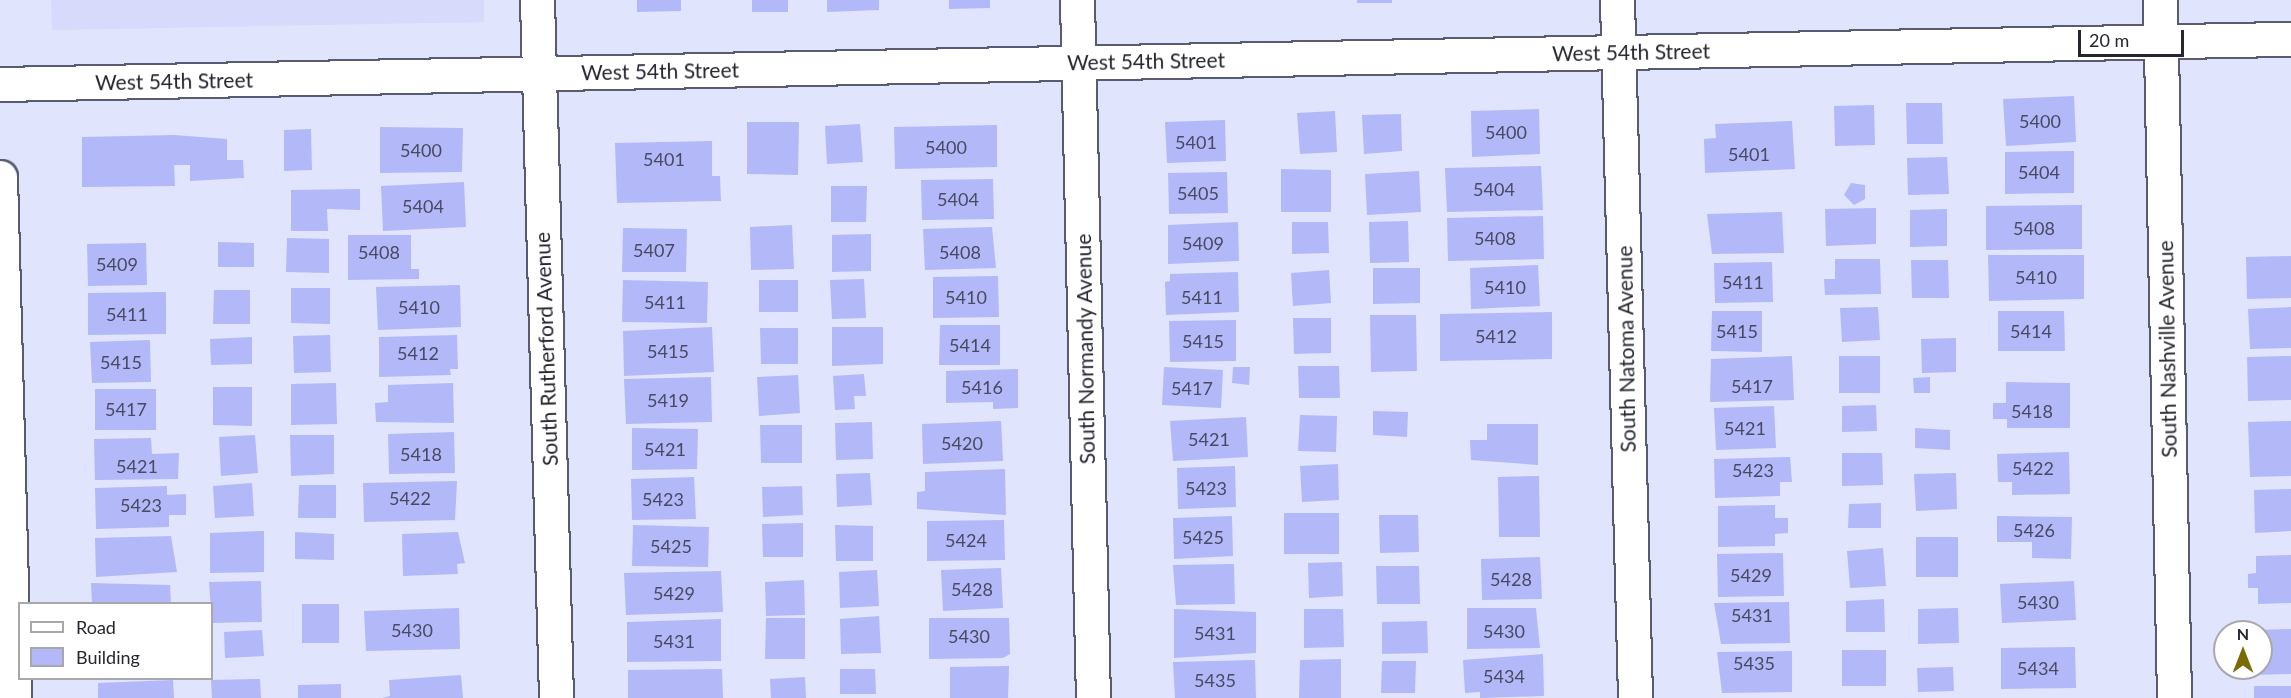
<!DOCTYPE html>
<style>
body{margin:0}
#map{position:relative;width:2291px;height:698px;overflow:hidden;background:#e1e4fd;font-family:Lato,sans-serif}
div>[style]{position:absolute}
.built>*{inset:0;background:#d7dafa}
.building>*{inset:0;background:#b3b8f8}
.roads{filter:drop-shadow(2px 0 #595b70) drop-shadow(-2px 0 #595b70) drop-shadow(0 2px #595b70) drop-shadow(0 -2px #595b70)}
.street>*{height:33px;margin:-16.5px;padding:0 16.5px;transform-origin:16.5px;border-radius:16.5px;background:#fff}
span{translate:-50% -50%;white-space:nowrap;text-align:center;line-height:1.15;-webkit-text-stroke:6px #fff;paint-order:stroke}
.number-label{font-size:18px;color:#484a61}
.number-label span{-webkit-text-stroke-width:0}
.street-label{font-size:21px;color:#25262f}
.legend{position:absolute;left:18px;top:602px;width:195px;height:78px;box-sizing:border-box;background:#fff;border:2px solid #a8a8ac;margin:0;padding:8px 10px;list-style:none;font-size:18px;color:#25262f}
.legend li{display:flex;align-items:center;gap:12px;height:30px}
.legend b{width:30px;border:2px solid #a8a8ac}
.north{position:absolute;left:2213px;top:620px;width:60px;height:60px;box-sizing:border-box;background:#fff;border:2px solid #a8a8ac;border-radius:50%;rotate:0deg;font-size:16px;font-weight:700;line-height:24px;text-align:center;color:#25262f}
.north::after{content:'';display:block;margin:auto;width:21px;height:27px;background:#796c05;clip-path:polygon(50% 0,100% 100%,50% 72%,0 100%)}
.scale{position:absolute;left:2078px;top:30px;width:106px;height:27px;box-sizing:border-box;border:3px solid #25262f;border-top:0;padding-left:8px;font-size:18px;line-height:21px;white-space:nowrap;color:#25262f;-webkit-text-stroke:4px #fff;paint-order:stroke}
</style>
<div id="map">
<div class="built">
<div style="clip-path:polygon(51px 0,484px 0,484px 22px,52px 30px)"></div>
</div>
<div class="building">
<div style="clip-path:polygon(637px 0,681px 0,681px 11px,637px 12px)"></div>
<div style="clip-path:polygon(752px 0,788px 0,788px 12px,752px 12px)"></div>
<div style="clip-path:polygon(827px 0,879px 0,879px 10px,827px 12px)"></div>
<div style="clip-path:polygon(949px 0,990px 0,990px 8px,949px 9px)"></div>
<div style="clip-path:polygon(1357px 0,1392px 0,1392px 3px,1357px 3px)"></div>
<div style="clip-path:polygon(2074px 96px,2076px 142px,2006px 146px,2003px 99px)"></div>
<div style="clip-path:polygon(1906px 103px,1942px 103px,1943px 144px,1907px 144px)"></div>
<div style="clip-path:polygon(1874px 105px,1875px 145px,1835px 146px,1834px 106px)"></div>
<div style="clip-path:polygon(1539px 109px,1540px 154px,1472px 157px,1471px 111px)"></div>
<div style="clip-path:polygon(1335px 111px,1337px 152px,1300px 154px,1297px 113px)"></div>
<div style="clip-path:polygon(1401px 114px,1402px 151px,1364px 154px,1362px 115px)"></div>
<div style="clip-path:polygon(1225px 120px,1226px 161px,1167px 163px,1165px 122px)"></div>
<div style="clip-path:polygon(1792px 121px,1795px 169px,1705px 173px,1704px 139px,1716px 138px,1715px 124px)"></div>
<div style="clip-path:polygon(747px 122px,799px 122px,798px 175px,747px 174px)"></div>
<div style="clip-path:polygon(860px 124px,863px 162px,827px 164px,825px 126px)"></div>
<div style="clip-path:polygon(997px 125px,997px 167px,895px 169px,894px 127px)"></div>
<div style="clip-path:polygon(380px 127px,463px 128px,462px 172px,380px 173px)"></div>
<div style="clip-path:polygon(311px 129px,312px 170px,284px 171px,284px 130px)"></div>
<div style="clip-path:polygon(174px 135px,227px 139px,227px 160px,243px 160px,244px 178px,190px 181px,190px 165px,174px 165px,175px 186px,82px 187px,82px 137px)"></div>
<div style="clip-path:polygon(712px 141px,712px 176px,720px 176px,721px 201px,617px 203px,615px 143px)"></div>
<div style="clip-path:polygon(2074px 151px,2074px 193px,2005px 194px,2005px 152px)"></div>
<div style="clip-path:polygon(1947px 157px,1949px 194px,1908px 195px,1907px 158px)"></div>
<div style="clip-path:polygon(1541px 166px,1543px 210px,1447px 212px,1445px 168px)"></div>
<div style="clip-path:polygon(1281px 169px,1331px 170px,1331px 212px,1281px 212px)"></div>
<div style="clip-path:polygon(1419px 171px,1421px 212px,1367px 215px,1365px 174px)"></div>
<div style="clip-path:polygon(1227px 172px,1228px 213px,1169px 214px,1168px 173px)"></div>
<div style="clip-path:polygon(993px 179px,994px 219px,922px 220px,921px 180px)"></div>
<div style="clip-path:polygon(464px 182px,466px 227px,383px 231px,381px 186px)"></div>
<div style="clip-path:polygon(1851px 183px,1865px 185px,1865px 199px,1854px 205px,1844px 195px)"></div>
<div style="clip-path:polygon(831px 186px,867px 186px,866px 222px,831px 222px)"></div>
<div style="clip-path:polygon(360px 189px,360px 210px,327px 209px,328px 231px,291px 231px,291px 190px)"></div>
<div style="clip-path:polygon(2082px 205px,2082px 249px,1986px 250px,1986px 206px)"></div>
<div style="clip-path:polygon(1876px 208px,1876px 244px,1826px 246px,1825px 209px)"></div>
<div style="clip-path:polygon(1947px 209px,1947px 246px,1910px 247px,1910px 210px)"></div>
<div style="clip-path:polygon(1782px 212px,1784px 253px,1712px 254px,1707px 214px)"></div>
<div style="clip-path:polygon(1543px 216px,1544px 259px,1448px 261px,1447px 218px)"></div>
<div style="clip-path:polygon(1408px 221px,1409px 262px,1370px 263px,1369px 222px)"></div>
<div style="clip-path:polygon(1238px 222px,1239px 261px,1168px 264px,1168px 225px)"></div>
<div style="clip-path:polygon(1292px 222px,1328px 222px,1329px 253px,1292px 254px)"></div>
<div style="clip-path:polygon(792px 225px,794px 269px,751px 270px,750px 227px)"></div>
<div style="clip-path:polygon(992px 227px,996px 268px,925px 270px,923px 229px)"></div>
<div style="clip-path:polygon(623px 228px,687px 229px,686px 272px,622px 272px)"></div>
<div style="clip-path:polygon(871px 234px,871px 271px,832px 272px,832px 235px)"></div>
<div style="clip-path:polygon(348px 235px,411px 235px,411px 269px,419px 269px,419px 279px,348px 280px)"></div>
<div style="clip-path:polygon(287px 238px,329px 239px,329px 273px,286px 272px)"></div>
<div style="clip-path:polygon(218px 242px,254px 243px,254px 267px,218px 267px)"></div>
<div style="clip-path:polygon(146px 243px,147px 285px,88px 286px,87px 244px)"></div>
<div style="clip-path:polygon(1988px 255px,2084px 255px,2084px 299px,1989px 301px)"></div>
<div style="clip-path:polygon(2291px 256px,2291px 298px,2247px 299px,2246px 257px)"></div>
<div style="clip-path:polygon(1835px 259px,1880px 259px,1881px 294px,1825px 295px,1824px 279px,1835px 279px)"></div>
<div style="clip-path:polygon(1911px 260px,1948px 260px,1949px 298px,1912px 298px)"></div>
<div style="clip-path:polygon(1772px 262px,1773px 302px,1715px 303px,1714px 263px)"></div>
<div style="clip-path:polygon(1538px 265px,1540px 306px,1471px 309px,1470px 268px)"></div>
<div style="clip-path:polygon(1373px 268px,1420px 268px,1420px 303px,1373px 304px)"></div>
<div style="clip-path:polygon(1329px 270px,1331px 303px,1293px 306px,1291px 273px)"></div>
<div style="clip-path:polygon(1238px 272px,1239px 312px,1166px 315px,1165px 282px,1170px 281px,1170px 274px)"></div>
<div style="clip-path:polygon(998px 276px,999px 317px,933px 318px,933px 277px)"></div>
<div style="clip-path:polygon(864px 279px,866px 318px,832px 319px,830px 280px)"></div>
<div style="clip-path:polygon(623px 280px,708px 282px,707px 323px,622px 322px)"></div>
<div style="clip-path:polygon(759px 280px,798px 280px,798px 312px,759px 312px)"></div>
<div style="clip-path:polygon(460px 285px,461px 327px,378px 330px,376px 287px)"></div>
<div style="clip-path:polygon(291px 288px,330px 288px,330px 324px,291px 323px)"></div>
<div style="clip-path:polygon(214px 290px,250px 290px,250px 324px,213px 324px)"></div>
<div style="clip-path:polygon(166px 292px,166px 334px,88px 335px,88px 293px)"></div>
<div style="clip-path:polygon(1878px 307px,1880px 340px,1842px 342px,1840px 308px)"></div>
<div style="clip-path:polygon(2291px 307px,2291px 348px,2250px 349px,2248px 309px)"></div>
<div style="clip-path:polygon(1712px 311px,1762px 311px,1762px 352px,1711px 351px)"></div>
<div style="clip-path:polygon(1998px 311px,2064px 311px,2065px 351px,1998px 351px)"></div>
<div style="clip-path:polygon(1552px 312px,1552px 359px,1440px 361px,1440px 314px)"></div>
<div style="clip-path:polygon(1370px 315px,1416px 315px,1417px 371px,1371px 372px)"></div>
<div style="clip-path:polygon(1293px 318px,1331px 318px,1331px 353px,1294px 354px)"></div>
<div style="clip-path:polygon(1236px 320px,1236px 361px,1170px 362px,1169px 321px)"></div>
<div style="clip-path:polygon(940px 325px,1000px 325px,1000px 365px,939px 365px)"></div>
<div style="clip-path:polygon(712px 327px,714px 372px,624px 376px,623px 331px)"></div>
<div style="clip-path:polygon(832px 327px,883px 327px,883px 364px,832px 366px)"></div>
<div style="clip-path:polygon(760px 328px,798px 328px,798px 364px,761px 364px)"></div>
<div style="clip-path:polygon(330px 335px,331px 372px,294px 373px,293px 336px)"></div>
<div style="clip-path:polygon(457px 335px,458px 369px,450px 369px,451px 375px,379px 377px,379px 337px)"></div>
<div style="clip-path:polygon(252px 337px,252px 364px,211px 365px,210px 339px)"></div>
<div style="clip-path:polygon(1956px 338px,1956px 372px,1922px 373px,1921px 339px)"></div>
<div style="clip-path:polygon(150px 340px,151px 382px,92px 383px,90px 342px)"></div>
<div style="clip-path:polygon(1792px 356px,1794px 400px,1710px 402px,1711px 359px)"></div>
<div style="clip-path:polygon(1839px 356px,1880px 356px,1880px 393px,1839px 393px)"></div>
<div style="clip-path:polygon(2291px 356px,2291px 400px,2248px 401px,2247px 357px)"></div>
<div style="clip-path:polygon(1298px 366px,1339px 366px,1340px 398px,1299px 398px)"></div>
<div style="clip-path:polygon(1164px 367px,1223px 370px,1221px 408px,1162px 405px)"></div>
<div style="clip-path:polygon(1233px 367px,1250px 367px,1249px 385px,1232px 383px)"></div>
<div style="clip-path:polygon(1018px 369px,1018px 408px,993px 409px,993px 402px,946px 403px,946px 371px)"></div>
<div style="clip-path:polygon(864px 374px,866px 396px,854px 396px,855px 409px,835px 410px,833px 376px)"></div>
<div style="clip-path:polygon(798px 375px,800px 413px,759px 416px,757px 377px)"></div>
<div style="clip-path:polygon(711px 377px,712px 422px,626px 424px,624px 379px)"></div>
<div style="clip-path:polygon(1930px 377px,1930px 393px,1914px 393px,1913px 378px)"></div>
<div style="clip-path:polygon(2006px 382px,2070px 383px,2070px 428px,2007px 428px,2007px 419px,1993px 419px,1993px 403px,2006px 403px)"></div>
<div style="clip-path:polygon(336px 383px,337px 424px,291px 425px,291px 384px)"></div>
<div style="clip-path:polygon(453px 383px,454px 423px,376px 422px,375px 403px,388px 402px,388px 385px)"></div>
<div style="clip-path:polygon(213px 387px,252px 387px,252px 426px,213px 425px)"></div>
<div style="clip-path:polygon(95px 389px,156px 389px,156px 430px,95px 430px)"></div>
<div style="clip-path:polygon(1876px 405px,1877px 431px,1842px 432px,1842px 406px)"></div>
<div style="clip-path:polygon(1774px 406px,1776px 448px,1716px 450px,1714px 408px)"></div>
<div style="clip-path:polygon(1373px 411px,1408px 412px,1407px 437px,1373px 435px)"></div>
<div style="clip-path:polygon(1300px 415px,1337px 416px,1336px 452px,1298px 451px)"></div>
<div style="clip-path:polygon(1246px 417px,1248px 457px,1173px 461px,1170px 421px)"></div>
<div style="clip-path:polygon(1001px 421px,1003px 461px,923px 464px,922px 424px)"></div>
<div style="clip-path:polygon(2291px 421px,2291px 476px,2250px 477px,2248px 422px)"></div>
<div style="clip-path:polygon(872px 422px,873px 459px,836px 460px,835px 423px)"></div>
<div style="clip-path:polygon(1487px 424px,1538px 424px,1538px 465px,1471px 460px,1470px 440px,1487px 440px)"></div>
<div style="clip-path:polygon(760px 425px,802px 425px,802px 463px,761px 463px)"></div>
<div style="clip-path:polygon(632px 428px,698px 429px,697px 469px,632px 470px)"></div>
<div style="clip-path:polygon(1915px 428px,1950px 430px,1950px 450px,1915px 448px)"></div>
<div style="clip-path:polygon(454px 432px,455px 473px,389px 474px,388px 434px)"></div>
<div style="clip-path:polygon(255px 435px,258px 473px,221px 476px,219px 437px)"></div>
<div style="clip-path:polygon(290px 435px,334px 435px,334px 474px,291px 476px)"></div>
<div style="clip-path:polygon(151px 438px,152px 454px,179px 453px,178px 479px,95px 480px,94px 439px)"></div>
<div style="clip-path:polygon(2069px 452px,2070px 494px,2012px 495px,2012px 482px,1998px 482px,1997px 454px)"></div>
<div style="clip-path:polygon(1842px 453px,1882px 453px,1883px 485px,1842px 486px)"></div>
<div style="clip-path:polygon(1790px 457px,1792px 482px,1780px 482px,1780px 496px,1715px 498px,1714px 459px)"></div>
<div style="clip-path:polygon(1338px 464px,1339px 500px,1302px 502px,1300px 466px)"></div>
<div style="clip-path:polygon(1235px 466px,1236px 507px,1178px 509px,1177px 468px)"></div>
<div style="clip-path:polygon(1005px 469px,1006px 515px,917px 509px,917px 492px,925px 491px,925px 472px)"></div>
<div style="clip-path:polygon(870px 473px,872px 505px,837px 507px,836px 474px)"></div>
<div style="clip-path:polygon(1956px 473px,1957px 509px,1916px 511px,1914px 474px)"></div>
<div style="clip-path:polygon(1539px 476px,1540px 537px,1499px 537px,1498px 477px)"></div>
<div style="clip-path:polygon(694px 477px,696px 519px,632px 520px,631px 479px)"></div>
<div style="clip-path:polygon(457px 481px,455px 520px,364px 522px,363px 483px)"></div>
<div style="clip-path:polygon(252px 483px,254px 516px,215px 518px,213px 486px)"></div>
<div style="clip-path:polygon(299px 485px,336px 485px,336px 518px,298px 518px)"></div>
<div style="clip-path:polygon(167px 486px,167px 495px,186px 494px,186px 515px,169px 515px,169px 527px,96px 529px,95px 488px)"></div>
<div style="clip-path:polygon(802px 486px,803px 515px,763px 517px,762px 487px)"></div>
<div style="clip-path:polygon(2291px 489px,2291px 531px,2255px 533px,2254px 490px)"></div>
<div style="clip-path:polygon(1881px 503px,1881px 528px,1848px 528px,1849px 504px)"></div>
<div style="clip-path:polygon(1775px 505px,1775px 518px,1788px 518px,1788px 533px,1775px 534px,1775px 546px,1718px 547px,1718px 506px)"></div>
<div style="clip-path:polygon(1284px 513px,1339px 513px,1339px 554px,1284px 554px)"></div>
<div style="clip-path:polygon(1379px 515px,1418px 515px,1419px 552px,1380px 553px)"></div>
<div style="clip-path:polygon(1232px 516px,1233px 556px,1174px 559px,1173px 518px)"></div>
<div style="clip-path:polygon(1997px 516px,2072px 517px,2071px 559px,2032px 558px,2032px 542px,1997px 542px)"></div>
<div style="clip-path:polygon(1004px 520px,1005px 560px,927px 561px,927px 521px)"></div>
<div style="clip-path:polygon(803px 523px,803px 557px,763px 557px,762px 524px)"></div>
<div style="clip-path:polygon(633px 525px,709px 527px,708px 567px,632px 566px)"></div>
<div style="clip-path:polygon(835px 525px,873px 526px,873px 561px,836px 561px)"></div>
<div style="clip-path:polygon(264px 531px,264px 572px,210px 573px,210px 533px)"></div>
<div style="clip-path:polygon(295px 532px,334px 534px,334px 560px,295px 559px)"></div>
<div style="clip-path:polygon(458px 532px,465px 563px,457px 564px,458px 574px,403px 576px,402px 534px)"></div>
<div style="clip-path:polygon(171px 536px,177px 572px,96px 577px,95px 538px)"></div>
<div style="clip-path:polygon(1916px 537px,1958px 537px,1958px 577px,1916px 577px)"></div>
<div style="clip-path:polygon(1883px 548px,1886px 586px,1850px 588px,1847px 551px)"></div>
<div style="clip-path:polygon(1783px 553px,1784px 596px,1718px 597px,1717px 554px)"></div>
<div style="clip-path:polygon(2291px 555px,2291px 603px,2258px 604px,2258px 588px,2248px 588px,2248px 574px,2256px 573px,2256px 556px)"></div>
<div style="clip-path:polygon(1540px 557px,1542px 599px,1482px 600px,1481px 559px)"></div>
<div style="clip-path:polygon(1342px 562px,1343px 596px,1309px 598px,1308px 563px)"></div>
<div style="clip-path:polygon(1234px 564px,1235px 604px,1176px 605px,1173px 565px)"></div>
<div style="clip-path:polygon(1376px 566px,1419px 566px,1420px 604px,1377px 604px)"></div>
<div style="clip-path:polygon(1001px 568px,1003px 608px,943px 611px,941px 570px)"></div>
<div style="clip-path:polygon(877px 570px,879px 606px,840px 608px,839px 572px)"></div>
<div style="clip-path:polygon(721px 571px,723px 612px,626px 615px,624px 573px)"></div>
<div style="clip-path:polygon(804px 580px,805px 615px,766px 616px,765px 582px)"></div>
<div style="clip-path:polygon(261px 581px,262px 622px,212px 623px,209px 582px)"></div>
<div style="clip-path:polygon(2074px 581px,2076px 620px,2002px 623px,2000px 584px)"></div>
<div style="clip-path:polygon(91px 583px,170px 585px,171px 604px,92px 604px)"></div>
<div style="clip-path:polygon(1884px 599px,1885px 632px,1846px 632px,1846px 601px)"></div>
<div style="clip-path:polygon(1789px 602px,1790px 643px,1721px 644px,1714px 603px)"></div>
<div style="clip-path:polygon(302px 604px,339px 604px,339px 643px,302px 643px)"></div>
<div style="clip-path:polygon(459px 608px,460px 649px,366px 651px,364px 611px)"></div>
<div style="clip-path:polygon(1467px 608px,1536px 608px,1540px 648px,1467px 649px)"></div>
<div style="clip-path:polygon(1958px 608px,1959px 643px,1918px 644px,1918px 609px)"></div>
<div style="clip-path:polygon(1174px 609px,1256px 612px,1256px 653px,1174px 658px)"></div>
<div style="clip-path:polygon(1304px 609px,1343px 609px,1344px 647px,1304px 648px)"></div>
<div style="clip-path:polygon(879px 616px,881px 653px,841px 654px,840px 619px)"></div>
<div style="clip-path:polygon(766px 618px,805px 618px,805px 659px,765px 659px)"></div>
<div style="clip-path:polygon(929px 618px,1009px 618px,1010px 654px,1003px 658px,929px 659px)"></div>
<div style="clip-path:polygon(721px 619px,721px 661px,627px 662px,627px 622px)"></div>
<div style="clip-path:polygon(1427px 621px,1428px 653px,1382px 654px,1382px 622px)"></div>
<div style="clip-path:polygon(2291px 629px,2291px 674px,2249px 675px,2249px 668px,2261px 668px,2261px 632px,2255px 630px)"></div>
<div style="clip-path:polygon(262px 630px,264px 656px,225px 658px,224px 632px)"></div>
<div style="clip-path:polygon(2075px 647px,2076px 688px,2001px 689px,2001px 648px)"></div>
<div style="clip-path:polygon(1842px 650px,1886px 650px,1886px 686px,1842px 686px)"></div>
<div style="clip-path:polygon(1792px 651px,1792px 692px,1722px 693px,1717px 652px)"></div>
<div style="clip-path:polygon(1543px 654px,1544px 696px,1480px 698px,1480px 692px,1465px 693px,1463px 660px)"></div>
<div style="clip-path:polygon(1341px 659px,1341px 698px,1299px 698px,1300px 660px)"></div>
<div style="clip-path:polygon(1255px 660px,1256px 698px,1175px 698px,1173px 662px)"></div>
<div style="clip-path:polygon(1382px 661px,1416px 661px,1415px 693px,1381px 693px)"></div>
<div style="clip-path:polygon(1009px 666px,1008px 698px,950px 698px,950px 667px)"></div>
<div style="clip-path:polygon(1953px 667px,1954px 691px,1918px 692px,1917px 668px)"></div>
<div style="clip-path:polygon(722px 669px,723px 698px,628px 698px,628px 670px)"></div>
<div style="clip-path:polygon(840px 669px,875px 669px,876px 694px,840px 694px)"></div>
<div style="clip-path:polygon(461px 675px,463px 698px,382px 698px,390px 696px,389px 680px)"></div>
<div style="clip-path:polygon(805px 677px,806px 698px,771px 698px,770px 679px)"></div>
<div style="clip-path:polygon(260px 679px,261px 698px,212px 698px,211px 680px)"></div>
<div style="clip-path:polygon(173px 680px,174px 698px,98px 698px,98px 683px)"></div>
<div style="clip-path:polygon(341px 684px,341px 698px,298px 698px,298px 685px)"></div>
<div style="clip-path:polygon(2254px 686px,2291px 686px,2291px 698px,2254px 698px)"></div>
</div>
<div class="roads">
<div class="street">
<div style="left:537px;top:0;width:698px;rotate:88.44deg"></div>
<div style="left:1077px;top:0;width:698px;rotate:88.69deg"></div>
<div style="left:1617px;top:0;width:698px;rotate:88.52deg"></div>
<div style="left:2160px;top:0;width:698px;rotate:88.85deg"></div>
<div style="left:0;top:84px;width:2291px;rotate:-1.13deg"></div>
<div style="left:0;top:177px;width:521px;rotate:88.46deg"></div>
</div>
</div>
<div class="number-label">
<span style="left:2040px;top:121px">5400</span>
<span style="left:1506px;top:132px">5400</span>
<span style="left:1196px;top:142px">5401</span>
<span style="left:946px;top:147px">5400</span>
<span style="left:421px;top:150px">5400</span>
<span style="left:1749px;top:154px">5401</span>
<span style="left:664px;top:159px">5401</span>
<span style="left:2039px;top:172px">5404</span>
<span style="left:1494px;top:189px">5404</span>
<span style="left:1198px;top:193px">5405</span>
<span style="left:958px;top:199px">5404</span>
<span style="left:423px;top:206px">5404</span>
<span style="left:2034px;top:228px">5408</span>
<span style="left:1495px;top:238px">5408</span>
<span style="left:1203px;top:243px">5409</span>
<span style="left:654px;top:250px">5407</span>
<span style="left:379px;top:252px">5408</span>
<span style="left:960px;top:252px">5408</span>
<span style="left:117px;top:264px">5409</span>
<span style="left:2036px;top:277px">5410</span>
<span style="left:1743px;top:282px">5411</span>
<span style="left:1505px;top:287px">5410</span>
<span style="left:966px;top:297px">5410</span>
<span style="left:1202px;top:297px">5411</span>
<span style="left:665px;top:302px">5411</span>
<span style="left:419px;top:307px">5410</span>
<span style="left:127px;top:314px">5411</span>
<span style="left:1737px;top:331px">5415</span>
<span style="left:2031px;top:331px">5414</span>
<span style="left:1496px;top:336px">5412</span>
<span style="left:1203px;top:341px">5415</span>
<span style="left:970px;top:345px">5414</span>
<span style="left:668px;top:351px">5415</span>
<span style="left:418px;top:353px">5412</span>
<span style="left:121px;top:362px">5415</span>
<span style="left:1752px;top:386px">5417</span>
<span style="left:982px;top:387px">5416</span>
<span style="left:1192px;top:388px">5417</span>
<span style="left:668px;top:400px">5419</span>
<span style="left:126px;top:409px">5417</span>
<span style="left:2032px;top:411px">5418</span>
<span style="left:1745px;top:428px">5421</span>
<span style="left:1209px;top:439px">5421</span>
<span style="left:962px;top:443px">5420</span>
<span style="left:665px;top:449px">5421</span>
<span style="left:421px;top:454px">5418</span>
<span style="left:137px;top:466px">5421</span>
<span style="left:2033px;top:468px">5422</span>
<span style="left:1753px;top:470px">5423</span>
<span style="left:1206px;top:488px">5423</span>
<span style="left:410px;top:498px">5422</span>
<span style="left:663px;top:499px">5423</span>
<span style="left:141px;top:505px">5423</span>
<span style="left:2034px;top:530px">5426</span>
<span style="left:1203px;top:537px">5425</span>
<span style="left:966px;top:540px">5424</span>
<span style="left:671px;top:546px">5425</span>
<span style="left:1751px;top:575px">5429</span>
<span style="left:1511px;top:579px">5428</span>
<span style="left:972px;top:589px">5428</span>
<span style="left:674px;top:593px">5429</span>
<span style="left:2038px;top:602px">5430</span>
<span style="left:1752px;top:615px">5431</span>
<span style="left:412px;top:630px">5430</span>
<span style="left:1504px;top:631px">5430</span>
<span style="left:1215px;top:633px">5431</span>
<span style="left:969px;top:636px">5430</span>
<span style="left:674px;top:641px">5431</span>
<span style="left:1754px;top:663px">5435</span>
<span style="left:2038px;top:668px">5434</span>
<span style="left:1504px;top:676px">5434</span>
<span style="left:1215px;top:680px">5435</span>
</div>
<div class="street-label">
<span style="left:1631px;top:52px;rotate:-1deg">West 54th Street</span>
<span style="left:1146px;top:61px;rotate:-1deg">West 54th Street</span>
<span style="left:660px;top:71px;rotate:-1deg">West 54th Street</span>
<span style="left:174px;top:81px;rotate:-1deg">West 54th Street</span>
<span style="left:546px;top:349px;rotate:-92deg">South Rutherford Avenue</span>
<span style="left:1085px;top:349px;rotate:-91deg">South Normandy Avenue</span>
<span style="left:1626px;top:349px;rotate:-91deg">South Natoma Avenue</span>
<span style="left:2167px;top:349px;rotate:-91deg">South Nashville Avenue</span>
</div>
<ul class="legend">
<li><b style="height:8px;background:#fff"></b>Road</li>
<li><b style="height:16px;background:#b3b8f8"></b>Building</li>
</ul>
<div class="north">N</div>
<div class="scale">20 m</div>
</div>
